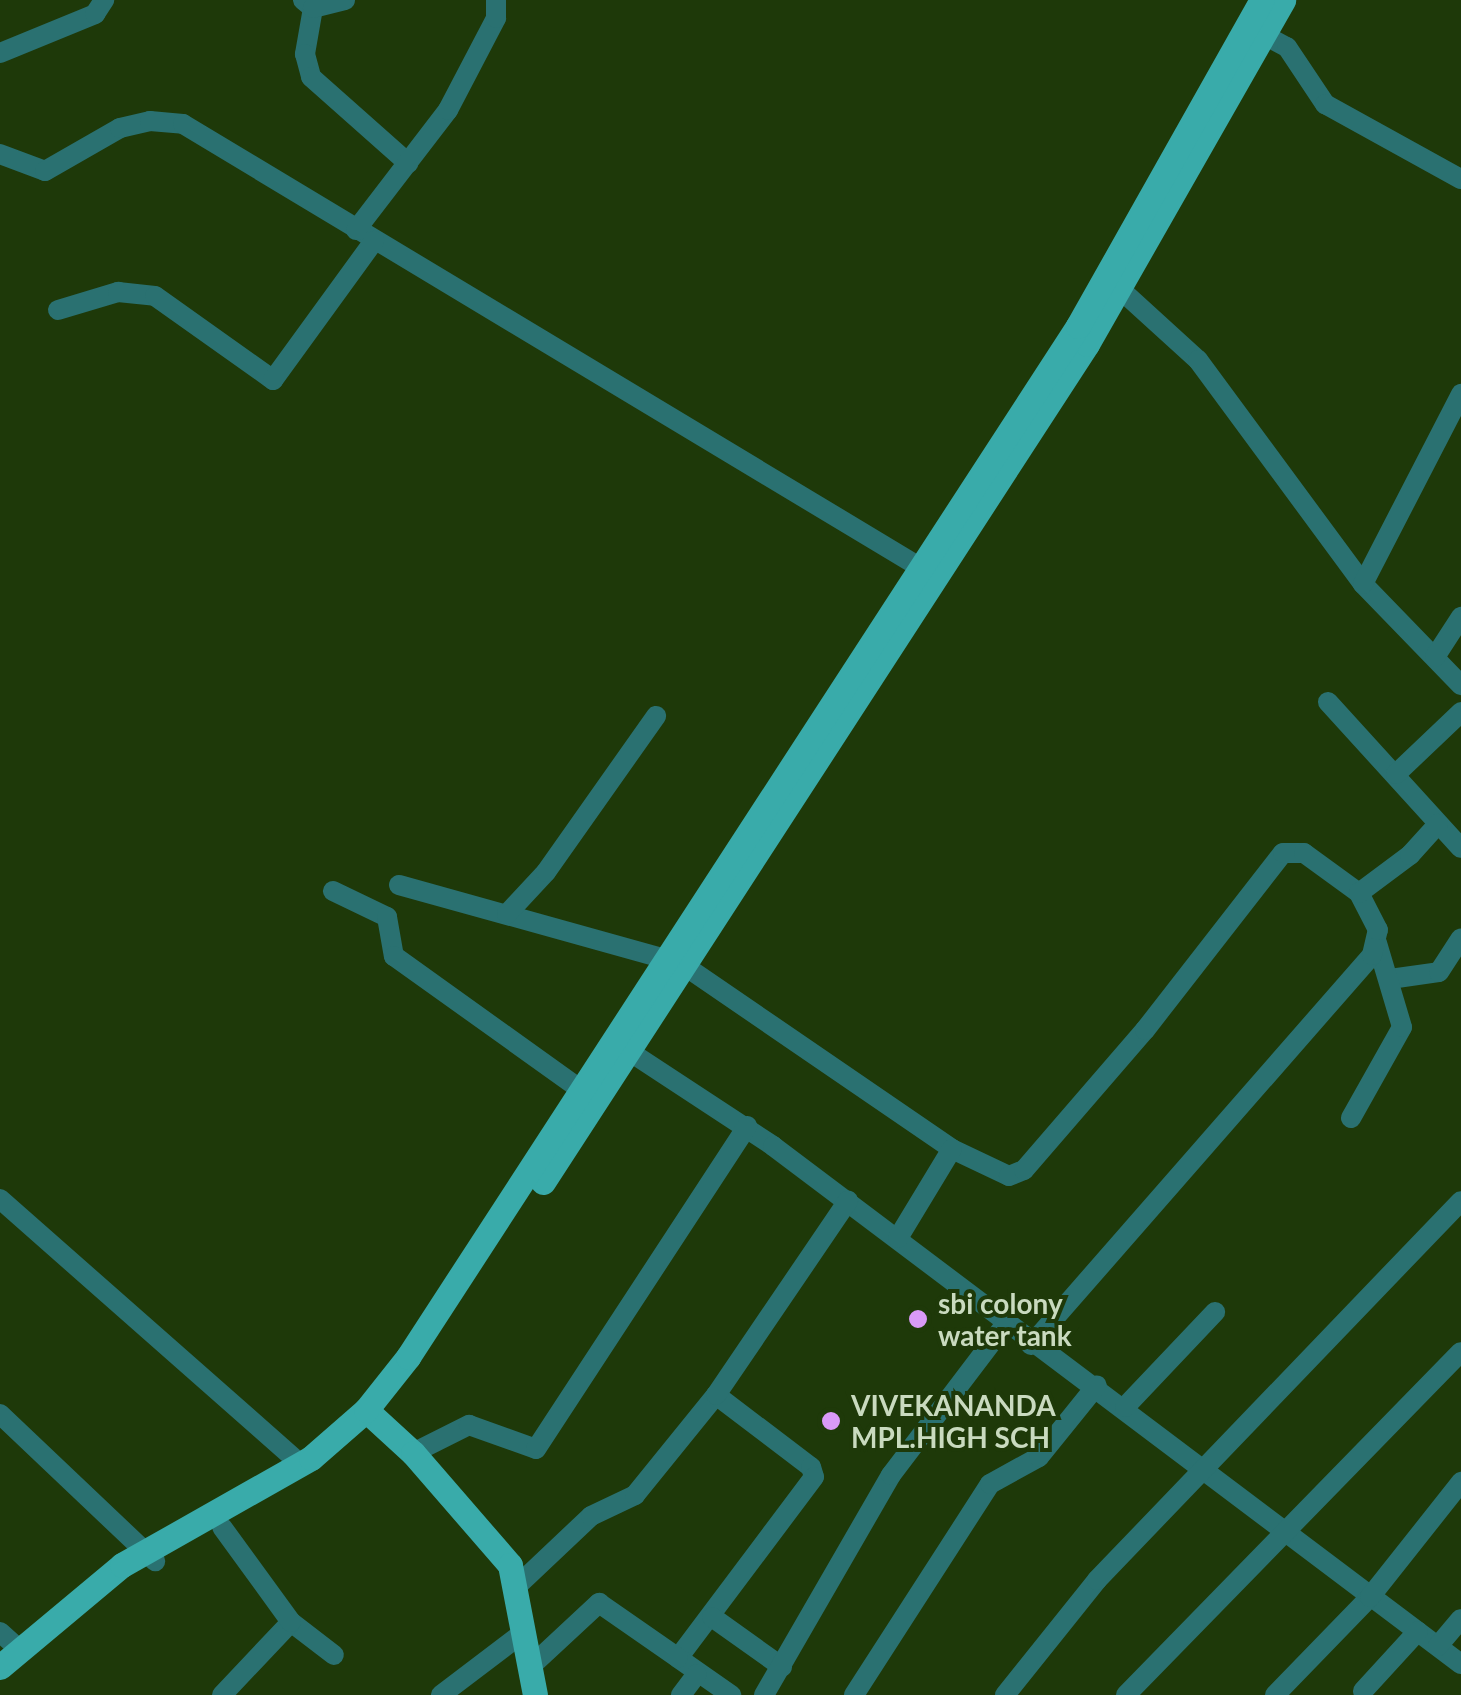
<!DOCTYPE html>
<style>
body{margin:0}
#map{position:relative;width:1461px;height:1695px;overflow:hidden;background:#1e3909;font-family:Lato,sans-serif}
div>[style]{position:absolute}
.minor>*{height:20px;margin:-10px;padding:0 10px;transform-origin:10px;border-radius:10px;background:#2a7171}
.major>*{height:25px;margin:-12.5px;padding:0 12.5px;transform-origin:12.5px;border-radius:12.5px;background:#39abaa}
.dots>*{width:28px;height:28px;translate:-50% -50%;box-sizing:border-box;border:5px solid #1e3909;border-radius:50%}
span{translate:-50% -50%;white-space:nowrap;text-align:center;line-height:1.15;-webkit-text-stroke:8px #1e3909;paint-order:stroke}
.poi-label{font-size:28px;color:#c9dabf;font-weight:700}
.left{translate:0 -50%;text-align:left}
</style>
<div id="map">
<div class="minor">
<div style="left:303px;top:0;width:13px;rotate:39deg"></div>
<div style="left:313px;top:8px;width:47px;rotate:99.9deg"></div>
<div style="left:305px;top:54px;width:24px;rotate:75deg"></div>
<div style="left:311px;top:77px;width:130px;rotate:41.6deg"></div>
<div style="left:313px;top:8px;width:33px;rotate:-14deg"></div>
<div style="left:1264px;top:35px;width:26px;rotate:28deg"></div>
<div style="left:1287px;top:47px;width:69px;rotate:56.3deg"></div>
<div style="left:1325px;top:104px;width:155px;rotate:28.9deg"></div>
<div style="left:0;top:53px;width:103px;rotate:-22.3deg"></div>
<div style="left:95px;top:14px;width:17px;rotate:-57deg"></div>
<div style="left:0;top:154px;width:48px;rotate:20.7deg"></div>
<div style="left:45px;top:171px;width:86px;rotate:-29.8deg"></div>
<div style="left:120px;top:128px;width:31px;rotate:-13deg"></div>
<div style="left:150px;top:121px;width:33px;rotate:5deg"></div>
<div style="left:183px;top:124px;width:873px;rotate:31.03deg"></div>
<div style="left:356px;top:230px;width:151px;rotate:-52.5deg"></div>
<div style="left:448px;top:110px;width:104px;rotate:-62.4deg"></div>
<div style="left:496px;top:18px;width:18px;rotate:-90deg"></div>
<div style="left:1110px;top:280px;width:119px;rotate:42.3deg"></div>
<div style="left:1198px;top:360px;width:278px;rotate:53.6deg"></div>
<div style="left:1363px;top:584px;width:141px;rotate:45.9deg"></div>
<div style="left:58px;top:310px;width:63px;rotate:-16.7deg"></div>
<div style="left:118px;top:292px;width:37px;rotate:6deg"></div>
<div style="left:155px;top:296px;width:145px;rotate:35.4deg"></div>
<div style="left:273px;top:380px;width:172px;rotate:-54deg"></div>
<div style="left:1363px;top:584px;width:214px;rotate:-62.7deg"></div>
<div style="left:1435px;top:657px;width:48px;rotate:-57deg"></div>
<div style="left:1328px;top:702px;width:197px;rotate:47.7deg"></div>
<div style="left:1396px;top:774px;width:90px;rotate:-43.6deg"></div>
<div style="left:399px;top:885px;width:277px;rotate:15.5deg"></div>
<div style="left:333px;top:891px;width:60px;rotate:25.7deg"></div>
<div style="left:387px;top:917px;width:40px;rotate:80deg"></div>
<div style="left:394px;top:956px;width:230px;rotate:35.6deg"></div>
<div style="left:507px;top:914px;width:57px;rotate:-47.1deg"></div>
<div style="left:546px;top:872px;width:191px;rotate:-54.8deg"></div>
<div style="left:682px;top:964px;width:327px;rotate:34.4deg"></div>
<div style="left:952px;top:1149px;width:63px;rotate:25.3deg"></div>
<div style="left:1009px;top:1176px;width:16px;rotate:-22deg"></div>
<div style="left:1024px;top:1170px;width:185px;rotate:-49.2deg"></div>
<div style="left:1145px;top:1030px;width:224px;rotate:-52.1deg"></div>
<div style="left:1283px;top:853px;width:21px"></div>
<div style="left:1304px;top:853px;width:68px;rotate:36deg"></div>
<div style="left:1390px;top:979px;width:49px;rotate:-8.1deg"></div>
<div style="left:1439px;top:972px;width:40px;rotate:-57.1deg"></div>
<div style="left:618px;top:1044px;width:186px;rotate:33.3deg"></div>
<div style="left:773px;top:1146px;width:861px;rotate:36.98deg"></div>
<div style="left:1351px;top:1118px;width:104px;rotate:-60.7deg"></div>
<div style="left:1402px;top:1027px;width:88px;rotate:-106.6deg"></div>
<div style="left:0;top:1199px;width:401px;rotate:41.4deg"></div>
<div style="left:898px;top:1238px;width:104px;rotate:-58.8deg"></div>
<div style="left:1031px;top:1345px;width:518px;rotate:-48.83deg"></div>
<div style="left:1372px;top:955px;width:26px;rotate:-77deg"></div>
<div style="left:1378px;top:930px;width:42px;rotate:-117.2deg"></div>
<div style="left:1359px;top:893px;width:64px;rotate:-36.7deg"></div>
<div style="left:1410px;top:855px;width:42px;rotate:-47.9deg"></div>
<div style="left:716px;top:1395px;width:119px;rotate:37.2deg"></div>
<div style="left:811px;top:1467px;width:10px;rotate:73deg"></div>
<div style="left:814px;top:1477px;width:226px;rotate:126.9deg"></div>
<div style="left:678px;top:1658px;width:65px;rotate:34.9deg"></div>
<div style="left:1125px;top:1407px;width:131px;rotate:-46.5deg"></div>
<div style="left:0;top:1414px;width:214px;rotate:43.5deg"></div>
<div style="left:413px;top:1453px;width:63px;rotate:-26.6deg"></div>
<div style="left:469px;top:1425px;width:71px;rotate:19.7deg"></div>
<div style="left:536px;top:1449px;width:386px;rotate:-56.8deg"></div>
<div style="left:516px;top:1587px;width:103px;rotate:-43.4deg"></div>
<div style="left:591px;top:1516px;width:49px;rotate:-25.5deg"></div>
<div style="left:635px;top:1495px;width:129px;rotate:-51deg"></div>
<div style="left:716px;top:1395px;width:235px;rotate:-55.8deg"></div>
<div style="left:712px;top:1617px;width:86px;rotate:35.5deg"></div>
<div style="left:291px;top:1622px;width:54px;rotate:37.5deg"></div>
<div style="left:0;top:1632px;width:25px;rotate:42deg"></div>
<div style="left:1438px;top:1646px;width:35px;rotate:-50deg"></div>
<div style="left:529px;top:1668px;width:96px;rotate:-42.9deg"></div>
<div style="left:599px;top:1603px;width:96px;rotate:34.8deg"></div>
<div style="left:1363px;top:1691px;width:81px;rotate:-47.5deg"></div>
<div style="left:222px;top:1695px;width:100px;rotate:-46.6deg"></div>
<div style="left:291px;top:1622px;width:117px;rotate:-126deg"></div>
<div style="left:441px;top:1695px;width:104px;rotate:-37.2deg"></div>
<div style="left:681px;top:1695px;width:26px;rotate:-53deg"></div>
<div style="left:764px;top:1695px;width:254px;rotate:-60deg"></div>
<div style="left:891px;top:1475px;width:188px;rotate:-52.8deg"></div>
<div style="left:854px;top:1695px;width:251px;rotate:-57.2deg"></div>
<div style="left:990px;top:1484px;width:56px;rotate:-28.9deg"></div>
<div style="left:1039px;top:1457px;width:92px;rotate:-51.1deg"></div>
<div style="left:1005px;top:1695px;width:147px;rotate:-51.3deg"></div>
<div style="left:1097px;top:1580px;width:525px;rotate:-46.16deg"></div>
<div style="left:1126px;top:1695px;width:479px;rotate:-45.7deg"></div>
<div style="left:1275px;top:1695px;width:136px;rotate:-45.9deg"></div>
<div style="left:1370px;top:1597px;width:147px;rotate:-51.6deg"></div>
</div>
<div class="major">
<div style="left:543px;top:1182px;width:999px;rotate:-57.01deg"></div>
<div style="left:1087px;top:344px;width:396px;rotate:-60.3deg"></div>
<div style="left:366px;top:1410px;width:64px;rotate:42.5deg"></div>
<div style="left:413px;top:1453px;width:148px;rotate:49.1deg"></div>
<div style="left:510px;top:1565px;width:132px;rotate:79.1deg"></div>
<div style="left:0;top:1667px;width:159px;rotate:-39.9deg"></div>
<div style="left:122px;top:1565px;width:217px;rotate:-29.5deg"></div>
<div style="left:311px;top:1458px;width:73px;rotate:-41.1deg"></div>
<div style="left:366px;top:1410px;width:68px;rotate:-51.6deg"></div>
<div style="left:408px;top:1357px;width:1230px;rotate:-56.98deg"></div>
<div style="left:1078px;top:326px;width:374px;rotate:-60.6deg"></div>
</div>
<div class="dots">
<div style="left:918px;top:1319px;background:#d99af7"></div>
<div style="left:831px;top:1421px;background:#d99af7"></div>
</div>
<div class="poi-label">
<span class="left" style="left:938px;top:1319px">sbi colony<br>water tank</span>
<span class="left" style="left:851px;top:1421px">VIVEKANANDA<br>MPL.HIGH SCH</span>
</div>
</div>
